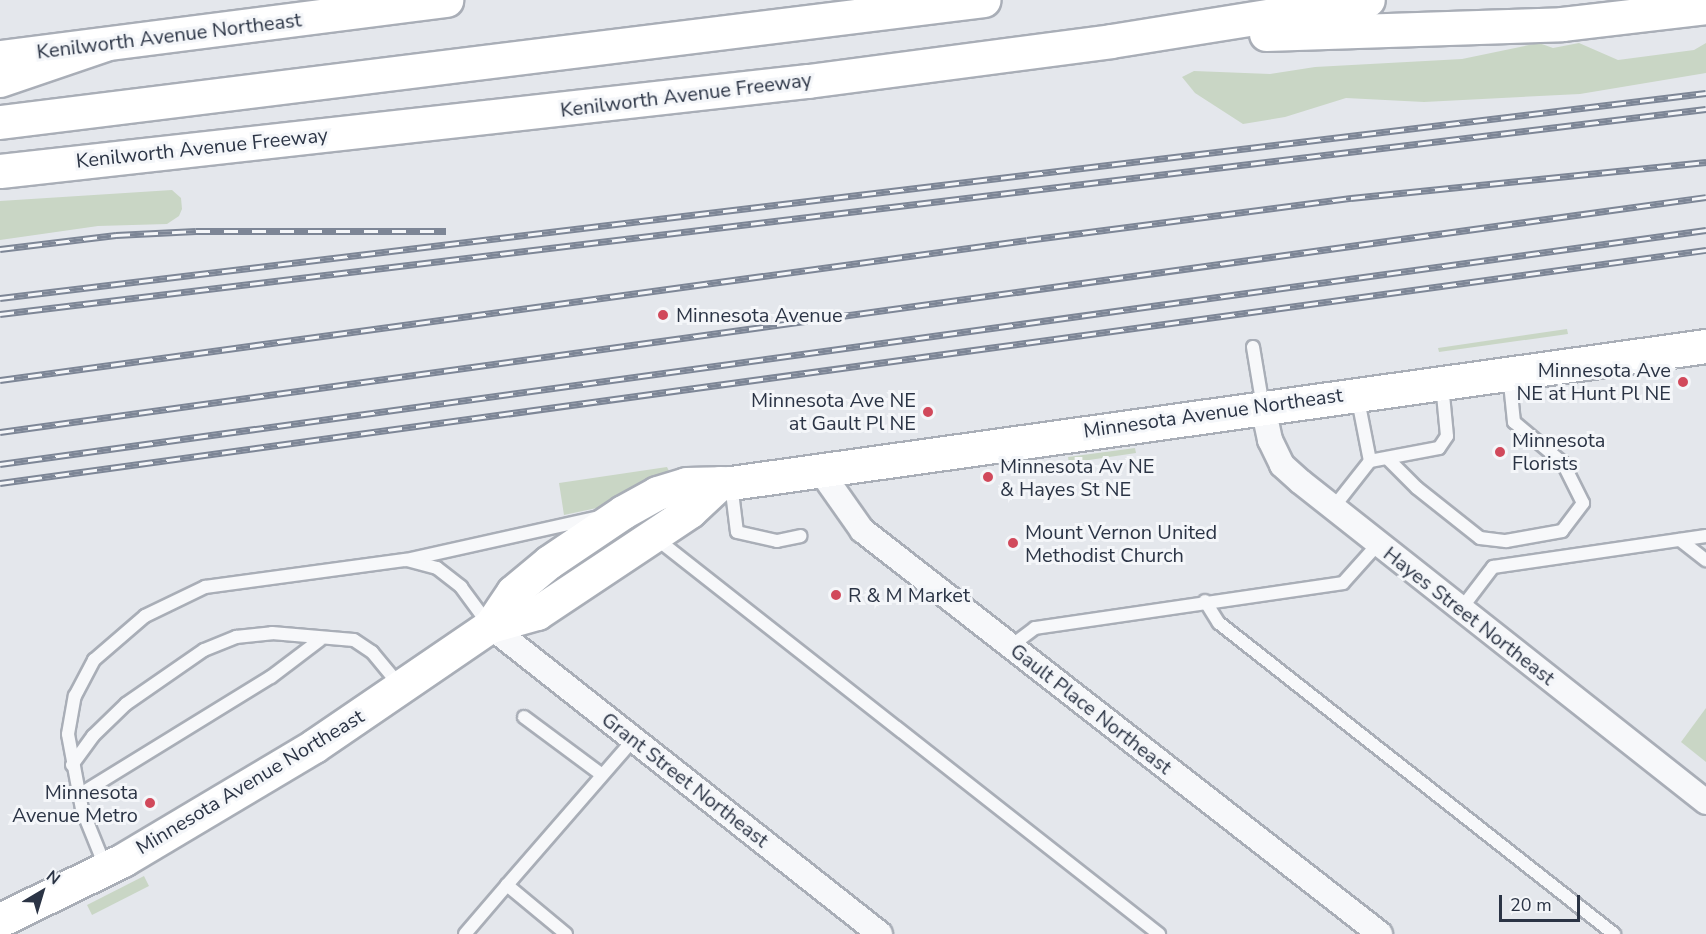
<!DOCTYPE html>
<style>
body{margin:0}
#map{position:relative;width:1706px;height:934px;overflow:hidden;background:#e4e7ec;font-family:"Nunito Sans",sans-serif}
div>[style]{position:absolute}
.green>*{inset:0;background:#c9d6c5}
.roads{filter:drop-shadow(2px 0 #a9aeb7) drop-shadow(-2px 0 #a9aeb7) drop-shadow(0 2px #a9aeb7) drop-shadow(0 -2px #a9aeb7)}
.lane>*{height:12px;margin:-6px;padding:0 6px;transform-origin:6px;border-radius:6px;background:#f7f8fa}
.street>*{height:24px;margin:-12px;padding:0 12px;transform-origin:12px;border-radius:12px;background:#f7f8fa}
.secondary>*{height:33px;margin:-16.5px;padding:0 16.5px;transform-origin:16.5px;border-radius:16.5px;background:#fff}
.primary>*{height:33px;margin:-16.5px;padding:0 16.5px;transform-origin:16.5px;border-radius:16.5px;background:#fff}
.highway>*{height:33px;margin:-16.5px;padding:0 16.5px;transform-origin:16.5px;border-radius:16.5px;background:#fff}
.rail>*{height:7px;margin-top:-3.5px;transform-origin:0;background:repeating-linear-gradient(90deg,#f4f6f9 0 14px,#7d8696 0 28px);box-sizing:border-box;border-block:2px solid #7d8696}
.dots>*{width:16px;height:16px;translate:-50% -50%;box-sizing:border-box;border:3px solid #f4f6f9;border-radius:50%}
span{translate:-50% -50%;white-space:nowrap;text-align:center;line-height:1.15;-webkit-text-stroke:6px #f4f6f9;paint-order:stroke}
.street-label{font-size:20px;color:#2b3445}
.poi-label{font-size:20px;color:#2b3445}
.left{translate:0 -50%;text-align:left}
.right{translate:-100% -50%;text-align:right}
.north{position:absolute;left:12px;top:862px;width:60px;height:60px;-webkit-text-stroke:4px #f4f6f9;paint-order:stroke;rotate:38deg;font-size:16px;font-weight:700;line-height:24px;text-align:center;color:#2b3445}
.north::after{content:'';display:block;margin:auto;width:21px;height:27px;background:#2b3445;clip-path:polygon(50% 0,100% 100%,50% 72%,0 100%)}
.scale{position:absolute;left:1499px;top:895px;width:81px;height:27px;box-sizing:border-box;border:3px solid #2b3445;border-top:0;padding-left:8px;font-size:18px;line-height:21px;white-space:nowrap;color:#2b3445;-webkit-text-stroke:4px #f4f6f9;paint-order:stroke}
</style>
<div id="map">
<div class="green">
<div style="clip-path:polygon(1539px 43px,1553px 48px,1579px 43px,1618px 60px,1694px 50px,1706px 43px,1706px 73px,1580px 94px,1424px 102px,1346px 98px,1285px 117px,1243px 124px,1195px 93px,1182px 77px,1194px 71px,1270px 74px,1315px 67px,1462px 59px)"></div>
<div style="clip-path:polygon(172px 190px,181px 198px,182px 209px,179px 216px,167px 224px,98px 226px,0 240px,0 201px)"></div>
<div style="clip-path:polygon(1567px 329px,1568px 334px,1439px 352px,1438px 348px)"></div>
<div style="clip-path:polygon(1135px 448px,1136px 453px,1069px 463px,1068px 457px)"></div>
<div style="clip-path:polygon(667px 467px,670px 473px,606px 506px,564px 515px,559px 483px)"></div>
<div style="clip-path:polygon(1706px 708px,1706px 762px,1681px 742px)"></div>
<div style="clip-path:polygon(144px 876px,149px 886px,92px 915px,87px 905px)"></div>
</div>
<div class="roads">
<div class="lane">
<div style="left:1253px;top:347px;width:61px;rotate:80.5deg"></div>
<div style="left:1387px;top:458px;width:42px;rotate:45deg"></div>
<div style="left:1417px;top:488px;width:80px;rotate:38.4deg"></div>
<div style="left:1480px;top:538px;width:26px;rotate:7deg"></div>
<div style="left:1506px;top:541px;width:57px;rotate:-10.1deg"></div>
<div style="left:1562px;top:531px;width:35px;rotate:-53deg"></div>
<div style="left:1583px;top:503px;width:45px;rotate:-116.6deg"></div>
<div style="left:1563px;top:463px;width:64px;rotate:-140.1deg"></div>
<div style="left:1514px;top:422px;width:48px;rotate:-95.9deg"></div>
<div style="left:1370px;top:461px;width:70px;rotate:-10.7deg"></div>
<div style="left:1439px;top:448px;width:14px;rotate:-56deg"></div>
<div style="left:1447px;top:436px;width:52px;rotate:-95.5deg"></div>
<div style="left:731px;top:484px;width:48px;rotate:82.9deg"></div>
<div style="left:737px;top:532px;width:41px;rotate:12.7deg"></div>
<div style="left:777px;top:541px;width:24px;rotate:-12deg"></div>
<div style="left:1333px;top:508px;width:60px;rotate:-51.8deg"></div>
<div style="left:1370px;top:461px;width:67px;rotate:-101.1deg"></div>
<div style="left:653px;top:536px;width:644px;rotate:38.19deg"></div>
<div style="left:1680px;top:540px;width:33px;rotate:38deg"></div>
<div style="left:407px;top:560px;width:31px;rotate:15deg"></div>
<div style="left:437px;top:568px;width:31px;rotate:38deg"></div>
<div style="left:461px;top:587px;width:47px;rotate:53.6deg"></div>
<div style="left:1205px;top:601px;width:26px;rotate:58deg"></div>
<div style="left:1219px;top:623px;width:503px;rotate:38.21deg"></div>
<div style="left:1461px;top:609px;width:53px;rotate:-52.7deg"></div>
<div style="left:1493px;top:567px;width:215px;rotate:-8.3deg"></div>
<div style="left:1011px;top:646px;width:30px;rotate:-37deg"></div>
<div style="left:1035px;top:628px;width:311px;rotate:-8.3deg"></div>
<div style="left:1343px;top:583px;width:52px;rotate:-48.1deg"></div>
<div style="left:524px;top:717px;width:97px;rotate:36.6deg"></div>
<div style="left:72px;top:765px;width:36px;rotate:-54deg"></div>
<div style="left:93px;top:736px;width:46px;rotate:-44.1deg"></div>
<div style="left:126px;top:704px;width:95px;rotate:-34.7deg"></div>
<div style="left:204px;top:650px;width:35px;rotate:-22deg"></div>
<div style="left:236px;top:637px;width:36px;rotate:-6deg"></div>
<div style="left:272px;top:633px;width:82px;rotate:4.9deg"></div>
<div style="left:354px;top:640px;width:22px;rotate:34deg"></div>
<div style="left:372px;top:652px;width:45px;rotate:50.4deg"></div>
<div style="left:79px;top:795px;width:225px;rotate:-31.6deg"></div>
<div style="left:271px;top:677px;width:61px;rotate:-37.1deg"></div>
<div style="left:105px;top:866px;width:61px;rotate:-112deg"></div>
<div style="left:82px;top:809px;width:76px;rotate:-100.6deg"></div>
<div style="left:68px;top:734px;width:39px;rotate:-80deg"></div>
<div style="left:75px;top:696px;width:41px;rotate:-62.2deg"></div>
<div style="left:94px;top:660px;width:67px;rotate:-40.8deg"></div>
<div style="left:145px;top:616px;width:67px;rotate:-25.8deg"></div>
<div style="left:205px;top:587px;width:203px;rotate:-7.7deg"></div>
<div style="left:406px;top:560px;width:194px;rotate:-12.5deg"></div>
<div style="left:465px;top:934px;width:65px;rotate:-49.4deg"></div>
<div style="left:566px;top:934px;width:77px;rotate:-140.3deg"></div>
<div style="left:507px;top:885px;width:192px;rotate:-49deg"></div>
</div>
<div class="street">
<div style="left:1263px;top:407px;width:34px;rotate:78deg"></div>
<div style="left:1270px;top:440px;width:28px;rotate:64deg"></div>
<div style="left:1282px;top:465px;width:25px;rotate:42deg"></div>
<div style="left:1301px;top:482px;width:516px;rotate:38.31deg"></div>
<div style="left:819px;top:469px;width:75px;rotate:54.8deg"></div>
<div style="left:862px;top:530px;width:657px;rotate:37.95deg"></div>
<div style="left:490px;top:626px;width:497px;rotate:38.3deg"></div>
</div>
<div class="secondary">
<div style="left:490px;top:626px;width:41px;rotate:-55.9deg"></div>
<div style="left:513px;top:592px;width:47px;rotate:-39.8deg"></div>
<div style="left:549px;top:562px;width:89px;rotate:-34deg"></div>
<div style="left:623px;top:512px;width:39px;rotate:-29deg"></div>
<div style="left:657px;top:493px;width:30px;rotate:-17deg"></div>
<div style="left:686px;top:484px;width:45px;rotate:-1.3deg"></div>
<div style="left:731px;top:483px;width:985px;rotate:-8deg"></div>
<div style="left:0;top:920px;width:137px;rotate:-26deg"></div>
<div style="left:123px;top:860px;width:222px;rotate:-30.8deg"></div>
<div style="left:314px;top:746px;width:213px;rotate:-34.3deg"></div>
<div style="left:490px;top:626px;width:49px;rotate:-15.5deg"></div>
<div style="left:537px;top:613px;width:184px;rotate:-33.7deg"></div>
<div style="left:690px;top:511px;width:41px;rotate:-43deg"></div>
</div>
<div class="primary">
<div style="left:0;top:57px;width:450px;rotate:-7.3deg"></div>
</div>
<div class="highway">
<div style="left:1266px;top:34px;width:296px;rotate:-1.9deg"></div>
<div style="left:1562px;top:24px;width:145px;rotate:-6.7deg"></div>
<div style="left:0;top:80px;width:111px;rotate:-18.9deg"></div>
<div style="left:0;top:122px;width:991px;rotate:-7.07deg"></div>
<div style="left:0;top:171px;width:813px;rotate:-6.36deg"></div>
<div style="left:808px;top:81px;width:306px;rotate:-7.5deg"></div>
<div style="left:1111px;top:41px;width:260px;rotate:-9.1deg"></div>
</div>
</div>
<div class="rail">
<div style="left:0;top:249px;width:117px;rotate:-6.9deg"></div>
<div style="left:116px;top:235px;width:80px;rotate:-2.9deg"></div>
<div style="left:196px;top:231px;width:250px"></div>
<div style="left:0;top:298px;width:1718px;rotate:-6.85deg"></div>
<div style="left:0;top:314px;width:1718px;rotate:-6.85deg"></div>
<div style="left:0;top:380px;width:1036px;rotate:-7.76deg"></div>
<div style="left:1027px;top:240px;width:327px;rotate:-7.4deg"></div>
<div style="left:1351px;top:198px;width:357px;rotate:-5.8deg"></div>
<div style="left:0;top:432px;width:1722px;rotate:-7.84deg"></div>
<div style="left:0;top:464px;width:1722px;rotate:-7.81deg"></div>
<div style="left:0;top:483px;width:1722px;rotate:-7.78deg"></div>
</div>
<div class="dots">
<div style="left:663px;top:315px;background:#d1495b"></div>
<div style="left:1683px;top:382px;background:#d1495b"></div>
<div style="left:928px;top:412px;background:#d1495b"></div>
<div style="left:1500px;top:452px;background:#d1495b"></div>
<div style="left:988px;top:477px;background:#d1495b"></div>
<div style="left:1013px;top:543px;background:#d1495b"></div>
<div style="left:836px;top:595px;background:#d1495b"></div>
<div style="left:150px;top:803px;background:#d1495b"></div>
</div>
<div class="street-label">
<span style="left:169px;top:36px;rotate:-7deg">Kenilworth Avenue Northeast</span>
<span style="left:686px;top:95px;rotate:-7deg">Kenilworth Avenue Freeway</span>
<span style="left:202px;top:148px;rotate:-6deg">Kenilworth Avenue Freeway</span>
<span style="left:1213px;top:413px;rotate:-8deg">Minnesota Avenue Northeast</span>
<span style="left:1469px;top:616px;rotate:38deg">Hayes Street Northeast</span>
<span style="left:1091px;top:709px;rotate:38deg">Gault Place Northeast</span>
<span style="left:685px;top:780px;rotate:38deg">Grant Street Northeast</span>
<span style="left:250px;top:782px;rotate:-31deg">Minnesota Avenue Northeast</span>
</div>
<div class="poi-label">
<span class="left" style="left:676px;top:315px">Minnesota Avenue</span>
<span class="right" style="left:1671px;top:382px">Minnesota Ave<br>NE at Hunt Pl NE</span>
<span class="right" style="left:916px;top:412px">Minnesota Ave NE<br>at Gault Pl NE</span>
<span class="left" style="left:1512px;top:452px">Minnesota<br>Florists</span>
<span class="left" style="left:1000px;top:478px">Minnesota Av NE<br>&amp; Hayes St NE</span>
<span class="left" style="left:1025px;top:544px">Mount Vernon United<br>Methodist Church</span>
<span class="left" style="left:848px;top:595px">R &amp; M Market</span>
<span class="right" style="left:138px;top:804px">Minnesota<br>Avenue Metro</span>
</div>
<div class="north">N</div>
<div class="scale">20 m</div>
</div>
